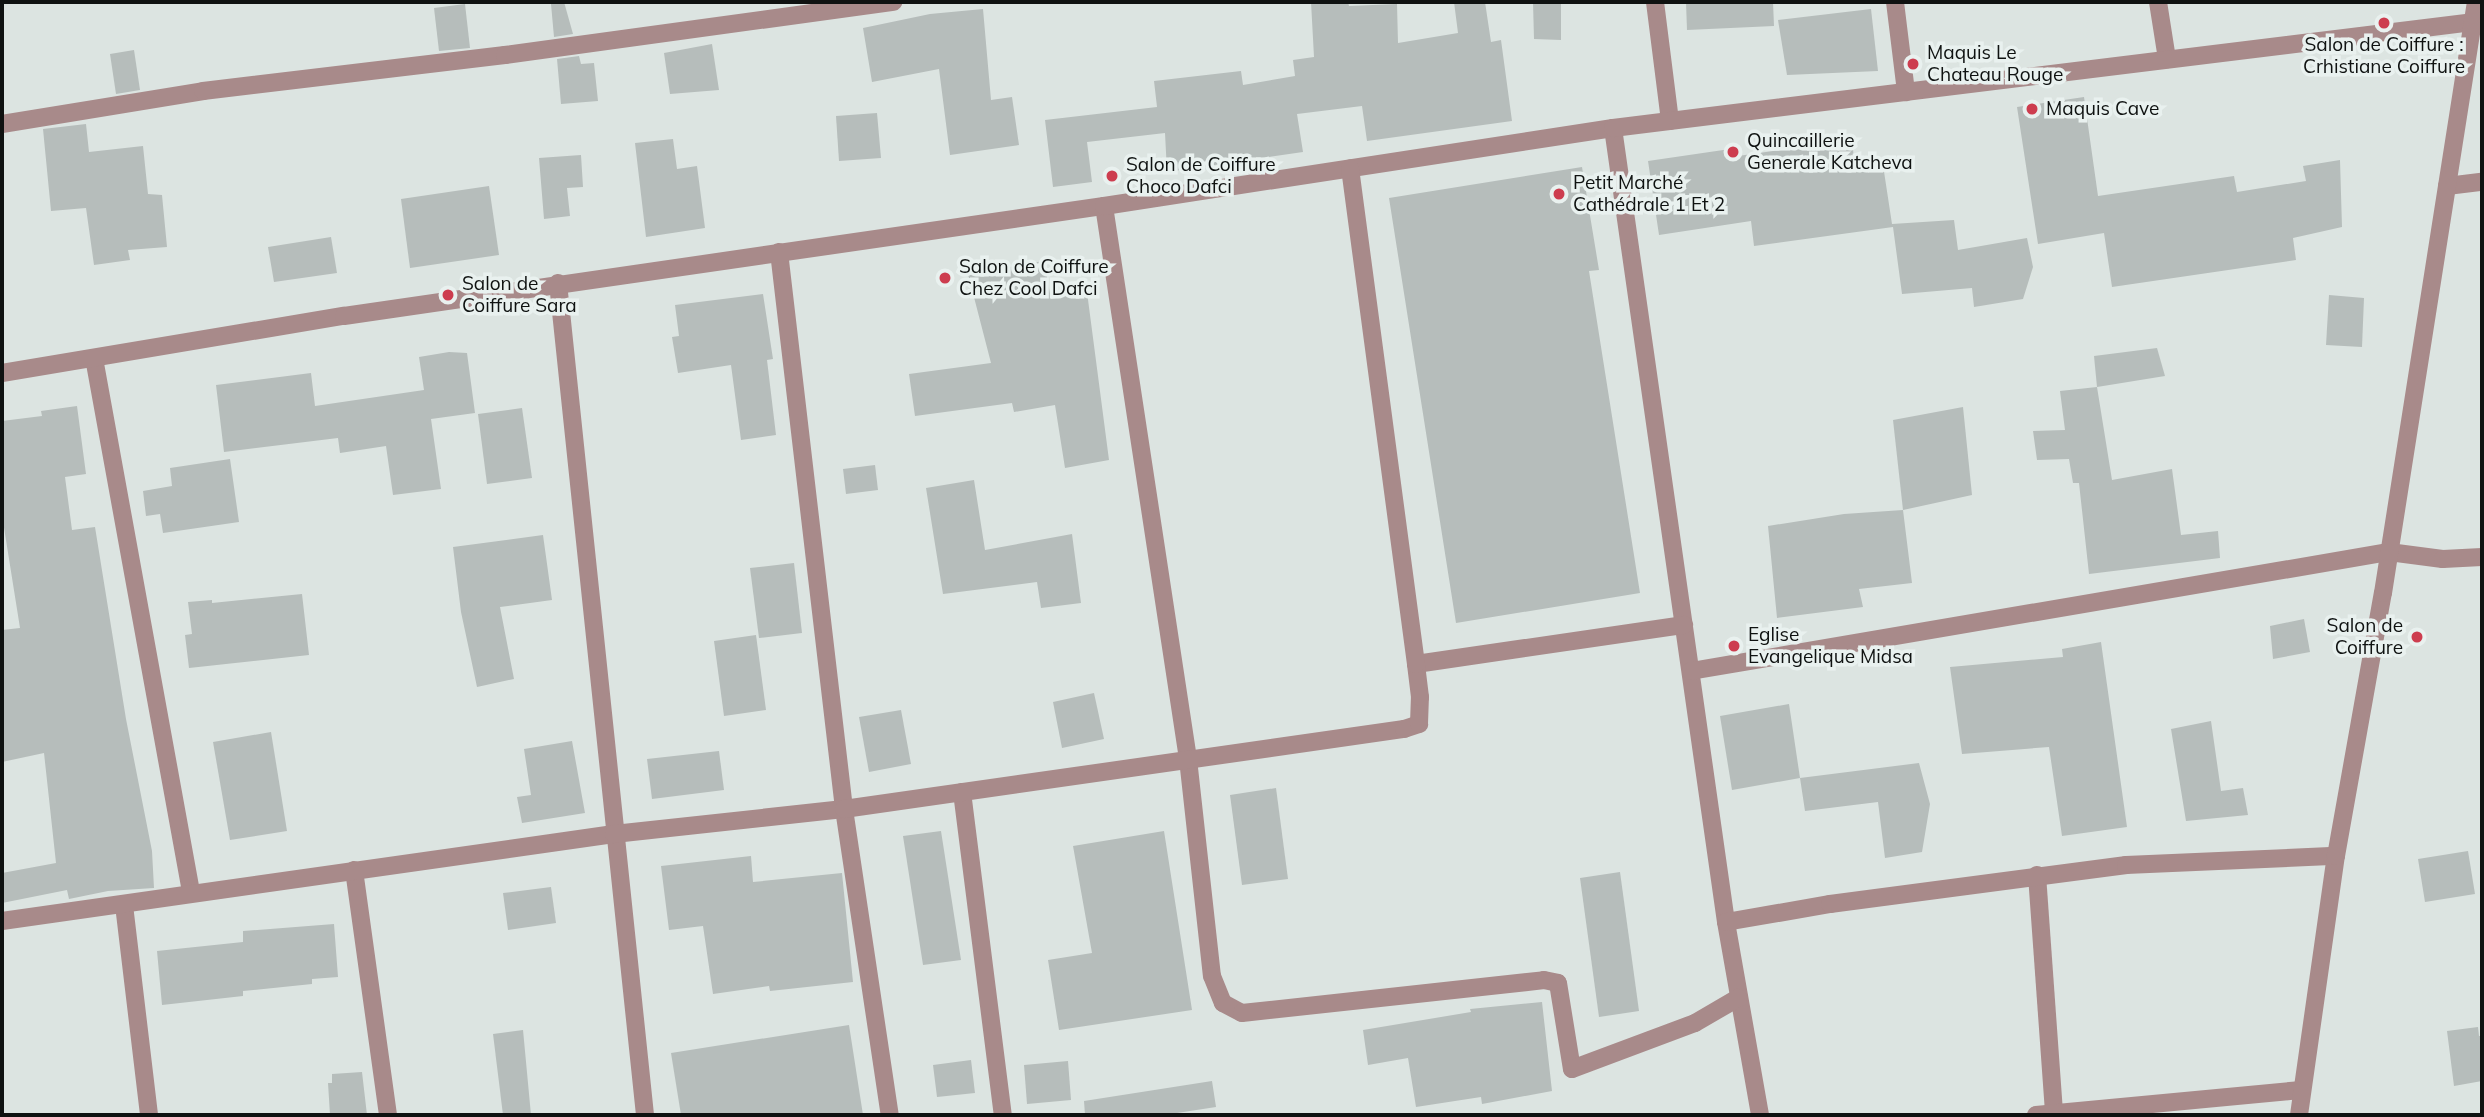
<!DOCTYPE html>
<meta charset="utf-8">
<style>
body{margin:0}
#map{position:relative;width:2484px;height:1117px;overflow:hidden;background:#dce4e1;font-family:Mulish,sans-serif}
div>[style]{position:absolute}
.building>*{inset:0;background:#b6bdbb}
.street>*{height:18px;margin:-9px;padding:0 9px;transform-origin:9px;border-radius:9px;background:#a88a8a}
.dots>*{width:19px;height:19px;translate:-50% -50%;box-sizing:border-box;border:4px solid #e9f1ef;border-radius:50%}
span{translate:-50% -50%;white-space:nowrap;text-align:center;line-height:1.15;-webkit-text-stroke:7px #e9f1ef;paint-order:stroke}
.poi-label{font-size:19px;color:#0f1211}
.left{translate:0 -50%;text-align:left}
.right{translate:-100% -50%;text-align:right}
.frame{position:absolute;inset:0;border:4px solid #0f1211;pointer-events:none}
</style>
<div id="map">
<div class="building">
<div style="clip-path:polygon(564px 2px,573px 34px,554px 37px,551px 4px)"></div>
<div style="clip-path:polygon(1311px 2px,1348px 2px,1349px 6px,1397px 4px,1398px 43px,1458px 33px,1454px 2px,1485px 2px,1491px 42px,1501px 40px,1512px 121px,1367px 141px,1362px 106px,1297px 114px,1303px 152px,1167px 172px,1165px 133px,1087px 142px,1092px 182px,1053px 187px,1045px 120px,1157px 107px,1154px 81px,1241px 71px,1243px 85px,1295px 76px,1293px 60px,1314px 57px)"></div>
<div style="clip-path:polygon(1533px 2px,1561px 2px,1561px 40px,1534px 39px)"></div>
<div style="clip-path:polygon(1686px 2px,1773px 2px,1774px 26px,1687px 30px)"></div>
<div style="clip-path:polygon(465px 4px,470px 48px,439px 51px,434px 8px)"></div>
<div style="clip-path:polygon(983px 9px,991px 100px,1012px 97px,1019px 145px,950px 155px,939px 69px,872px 82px,863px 28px,930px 14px)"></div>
<div style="clip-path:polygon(1871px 9px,1878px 71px,1787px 75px,1778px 20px)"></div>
<div style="clip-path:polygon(712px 44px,719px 90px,670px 94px,664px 53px)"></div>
<div style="clip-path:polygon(134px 50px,140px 90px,116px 94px,110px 54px)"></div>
<div style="clip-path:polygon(579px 56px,581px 64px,594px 63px,598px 101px,561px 104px,557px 59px)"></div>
<div style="clip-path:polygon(2084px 97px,2098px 196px,2234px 176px,2237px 192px,2306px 181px,2303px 166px,2340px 160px,2342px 227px,2293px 238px,2296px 260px,2112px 287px,2104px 233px,2038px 244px,2017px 107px)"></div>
<div style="clip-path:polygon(877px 113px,881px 158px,839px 161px,836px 116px)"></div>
<div style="clip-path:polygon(86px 124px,89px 152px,143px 146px,148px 194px,162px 195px,167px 247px,128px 250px,130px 260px,94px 265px,86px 208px,51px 211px,43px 129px)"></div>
<div style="clip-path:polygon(673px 139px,677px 169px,697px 166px,705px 228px,646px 237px,635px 143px)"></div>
<div style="clip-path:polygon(1852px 140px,1855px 168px,1883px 165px,1892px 224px,1954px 220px,1958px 250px,2027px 238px,2033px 267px,2023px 299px,1974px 307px,1972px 288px,1902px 294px,1893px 227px,1754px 246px,1751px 221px,1659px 235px,1648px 161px,1737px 148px,1738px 156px)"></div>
<div style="clip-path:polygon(581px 155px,583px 187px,567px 188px,570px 216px,544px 219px,539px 158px)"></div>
<div style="clip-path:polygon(1582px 167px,1599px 270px,1589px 271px,1640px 593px,1456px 623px,1389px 198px)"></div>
<div style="clip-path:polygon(489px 186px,499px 255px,410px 268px,401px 199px)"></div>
<div style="clip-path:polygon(331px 237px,337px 273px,274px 282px,268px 247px)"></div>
<div style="clip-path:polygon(1044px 261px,1051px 299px,1087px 292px,1109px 460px,1065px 468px,1055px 405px,1014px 412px,1012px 403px,915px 416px,909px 374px,991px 363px,968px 274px)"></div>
<div style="clip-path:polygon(763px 294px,773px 359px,767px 360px,776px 435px,741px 440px,731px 365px,678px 373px,672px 337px,679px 336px,675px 305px)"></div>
<div style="clip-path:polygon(2329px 295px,2364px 298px,2362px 347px,2326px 345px)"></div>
<div style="clip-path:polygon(2157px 348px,2165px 376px,2097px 387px,2094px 356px)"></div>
<div style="clip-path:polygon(449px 352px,467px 353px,475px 413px,431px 419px,441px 489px,393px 495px,386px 446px,340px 453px,338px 438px,224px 452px,216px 385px,311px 373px,315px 406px,424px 390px,419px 357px)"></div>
<div style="clip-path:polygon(2097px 387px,2112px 480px,2172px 469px,2181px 535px,2218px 531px,2220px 558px,2089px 574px,2079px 483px,2073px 483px,2069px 459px,2037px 460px,2033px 431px,2065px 430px,2060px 391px)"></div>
<div style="clip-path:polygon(77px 406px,86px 474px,65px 477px,72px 530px,95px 527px,126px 719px,152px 851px,154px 888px,108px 891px,69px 899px,67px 890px,2px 903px,2px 873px,56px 863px,44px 753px,2px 762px,2px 630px,20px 628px,2px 515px,2px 421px,42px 416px,41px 411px)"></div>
<div style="clip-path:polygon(1963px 407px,1972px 495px,1903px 510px,1893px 420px)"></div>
<div style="clip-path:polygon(522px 408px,532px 478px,487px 484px,478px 414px)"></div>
<div style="clip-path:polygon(230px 459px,239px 522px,163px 533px,160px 514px,146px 516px,143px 491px,172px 486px,170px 468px)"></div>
<div style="clip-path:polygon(875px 465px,878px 490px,846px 494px,843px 469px)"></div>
<div style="clip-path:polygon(974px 480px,985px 550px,1072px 534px,1081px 603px,1041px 608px,1037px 582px,943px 594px,926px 488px)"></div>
<div style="clip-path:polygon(1903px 510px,1912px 583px,1859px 589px,1863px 607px,1777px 618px,1768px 526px,1844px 514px)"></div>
<div style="clip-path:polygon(543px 535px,552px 600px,500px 607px,514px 679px,477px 687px,461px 612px,453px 547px)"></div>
<div style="clip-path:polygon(794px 563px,802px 633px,759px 638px,750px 568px)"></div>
<div style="clip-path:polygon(302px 594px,309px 655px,189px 668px,185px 635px,192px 634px,188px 602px,212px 600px,212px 603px)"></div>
<div style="clip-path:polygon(2304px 619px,2310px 652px,2273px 659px,2270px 626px)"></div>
<div style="clip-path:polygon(756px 635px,766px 710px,724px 716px,714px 641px)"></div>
<div style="clip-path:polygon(2101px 642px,2127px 827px,2062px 836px,2049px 747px,1962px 754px,1950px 667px,2063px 657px,2062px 649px)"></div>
<div style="clip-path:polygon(1094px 693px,1104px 739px,1062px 748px,1053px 702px)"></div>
<div style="clip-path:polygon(1789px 704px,1800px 778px,1732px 790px,1720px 716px)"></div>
<div style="clip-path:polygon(901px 710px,911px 764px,869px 772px,859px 717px)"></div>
<div style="clip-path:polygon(2211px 721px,2221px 791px,2243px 788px,2248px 815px,2186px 821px,2171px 729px)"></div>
<div style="clip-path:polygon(271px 732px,287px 831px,230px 840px,213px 742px)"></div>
<div style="clip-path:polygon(572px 741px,585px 813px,522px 823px,517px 797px,531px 795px,524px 749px)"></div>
<div style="clip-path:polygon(719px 751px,724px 790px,652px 799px,647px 759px)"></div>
<div style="clip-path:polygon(1919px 763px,1930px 804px,1922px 852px,1885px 858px,1878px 802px,1805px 811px,1800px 778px)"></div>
<div style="clip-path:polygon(1276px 788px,1288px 879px,1242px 885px,1230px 795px)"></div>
<div style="clip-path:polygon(941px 831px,961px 960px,923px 965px,903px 836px)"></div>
<div style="clip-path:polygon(1164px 831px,1192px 1010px,1059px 1030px,1048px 960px,1092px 953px,1073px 846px)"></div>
<div style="clip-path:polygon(2468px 851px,2475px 894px,2425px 902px,2418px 859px)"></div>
<div style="clip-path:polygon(751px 856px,753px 882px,842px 873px,853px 982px,770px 991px,769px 986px,713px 994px,703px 926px,669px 930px,661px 866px)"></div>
<div style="clip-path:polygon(1620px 872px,1639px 1011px,1599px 1017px,1580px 878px)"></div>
<div style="clip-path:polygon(551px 887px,556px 923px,508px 930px,503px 893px)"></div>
<div style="clip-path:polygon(334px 924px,338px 977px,312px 979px,312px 984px,243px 991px,243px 996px,162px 1005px,157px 951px,243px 942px,243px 931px)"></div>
<div style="clip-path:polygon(1542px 1002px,1552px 1091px,1482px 1104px,1481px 1097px,1416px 1107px,1408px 1058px,1368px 1065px,1363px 1030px,1471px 1012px,1470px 1009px)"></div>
<div style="clip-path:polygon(849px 1025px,863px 1115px,681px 1115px,671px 1053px)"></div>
<div style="clip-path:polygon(2478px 1027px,2479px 1036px,2482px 1036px,2482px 1081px,2454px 1086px,2447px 1031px)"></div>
<div style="clip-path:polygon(523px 1030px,531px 1115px,503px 1115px,493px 1034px)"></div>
<div style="clip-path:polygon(971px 1060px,975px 1093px,937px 1097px,933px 1065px)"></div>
<div style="clip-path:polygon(1068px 1061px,1071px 1100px,1027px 1104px,1024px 1065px)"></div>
<div style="clip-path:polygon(362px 1072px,367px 1115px,330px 1115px,328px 1083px,332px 1083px,332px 1074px)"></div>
<div style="clip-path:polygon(1212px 1081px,1216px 1107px,1164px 1115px,1085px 1115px,1084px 1101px)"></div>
</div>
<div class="street">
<div style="left:1655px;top:2px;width:120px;rotate:82.8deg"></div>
<div style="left:1895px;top:2px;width:91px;rotate:83deg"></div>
<div style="left:2158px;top:2px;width:58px;rotate:81deg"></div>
<div style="left:2px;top:124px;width:204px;rotate:-9.3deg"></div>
<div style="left:203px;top:91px;width:304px;rotate:-6.8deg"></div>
<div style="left:505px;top:55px;width:392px;rotate:-7.8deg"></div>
<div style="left:1613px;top:128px;width:802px;rotate:81.9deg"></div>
<div style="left:1726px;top:922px;width:196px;rotate:80deg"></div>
<div style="left:2447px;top:186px;width:35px;rotate:-7deg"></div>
<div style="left:1104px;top:206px;width:559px;rotate:81.36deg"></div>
<div style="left:1188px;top:759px;width:218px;rotate:83.7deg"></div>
<div style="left:1212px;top:976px;width:29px;rotate:68deg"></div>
<div style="left:1223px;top:1003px;width:21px;rotate:28deg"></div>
<div style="left:1242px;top:1013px;width:304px;rotate:-6.2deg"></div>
<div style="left:1544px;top:980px;width:14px;rotate:12deg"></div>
<div style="left:1558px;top:983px;width:87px;rotate:80.8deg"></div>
<div style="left:1572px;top:1069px;width:131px;rotate:-20.5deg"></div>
<div style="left:1695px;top:1023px;width:50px;rotate:-30.2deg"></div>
<div style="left:779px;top:252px;width:561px;rotate:83.34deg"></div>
<div style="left:844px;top:809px;width:309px;rotate:81.5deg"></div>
<div style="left:558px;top:283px;width:837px;rotate:84.03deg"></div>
<div style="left:94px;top:358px;width:543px;rotate:79.7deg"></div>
<div style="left:2px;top:373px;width:347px;rotate:-9.5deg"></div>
<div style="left:344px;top:316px;width:768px;rotate:-8.24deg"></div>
<div style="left:1104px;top:206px;width:515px;rotate:-8.71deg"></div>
<div style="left:1613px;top:128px;width:876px;rotate:-7.02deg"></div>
<div style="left:1416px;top:664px;width:271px;rotate:-8.3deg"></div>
<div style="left:1691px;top:671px;width:708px;rotate:-9.68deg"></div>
<div style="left:2389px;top:552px;width:54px;rotate:7.4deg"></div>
<div style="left:2443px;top:559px;width:39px;rotate:-3deg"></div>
<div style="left:962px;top:792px;width:326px;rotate:82.8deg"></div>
<div style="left:354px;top:870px;width:247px;rotate:82.1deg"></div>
<div style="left:2037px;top:875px;width:238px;rotate:85.9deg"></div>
<div style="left:124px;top:905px;width:211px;rotate:83.2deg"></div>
<div style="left:2px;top:921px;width:618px;rotate:-8.09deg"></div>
<div style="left:614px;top:834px;width:231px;rotate:-6.2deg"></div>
<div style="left:844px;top:809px;width:566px;rotate:-8.13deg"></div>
<div style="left:1404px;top:729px;width:16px;rotate:-18deg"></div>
<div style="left:1419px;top:724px;width:27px;rotate:-88deg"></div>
<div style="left:1420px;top:697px;width:33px;rotate:-97deg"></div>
<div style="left:1416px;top:664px;width:500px;rotate:-97.58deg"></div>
<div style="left:1726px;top:922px;width:106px;rotate:-9.8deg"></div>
<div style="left:1830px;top:904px;width:299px;rotate:-7.5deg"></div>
<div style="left:2126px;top:865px;width:210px;rotate:-2.5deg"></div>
<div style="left:2036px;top:1115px;width:267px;rotate:-5.4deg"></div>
<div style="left:2299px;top:1115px;width:262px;rotate:-81.9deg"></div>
<div style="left:2336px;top:856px;width:267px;rotate:-79.9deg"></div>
<div style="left:2383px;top:593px;width:598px;rotate:-81.06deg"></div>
</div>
<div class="dots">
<div style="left:2384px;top:23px;background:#cd3d4f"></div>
<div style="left:1913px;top:64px;background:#cd3d4f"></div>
<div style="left:2032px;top:109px;background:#cd3d4f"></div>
<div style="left:1733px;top:152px;background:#cd3d4f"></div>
<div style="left:1112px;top:176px;background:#cd3d4f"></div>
<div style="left:1559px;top:194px;background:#cd3d4f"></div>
<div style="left:945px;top:278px;background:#cd3d4f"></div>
<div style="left:448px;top:295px;background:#cd3d4f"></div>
<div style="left:2417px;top:637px;background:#cd3d4f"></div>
<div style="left:1734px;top:646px;background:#cd3d4f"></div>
</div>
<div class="poi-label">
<span style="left:2384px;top:56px">Salon de Coiffure :<br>Crhistiane Coiffure</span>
<span class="left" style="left:1927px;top:64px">Maquis Le<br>Chateau Rouge</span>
<span class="left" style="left:2046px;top:109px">Maquis Cave</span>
<span class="left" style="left:1747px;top:152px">Quincaillerie<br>Generale Katcheva</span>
<span class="left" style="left:1126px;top:176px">Salon de Coiffure<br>Choco Dafci</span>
<span class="left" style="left:1573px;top:194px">Petit Marché<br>Cathédrale 1 Et 2</span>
<span class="left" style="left:959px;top:278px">Salon de Coiffure<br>Chez Cool Dafci</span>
<span class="left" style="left:462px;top:295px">Salon de<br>Coiffure Sara</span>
<span class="right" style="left:2403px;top:637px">Salon de<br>Coiffure</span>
<span class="left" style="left:1748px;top:646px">Eglise<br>Evangelique Midsa</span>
</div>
<div class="frame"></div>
</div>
